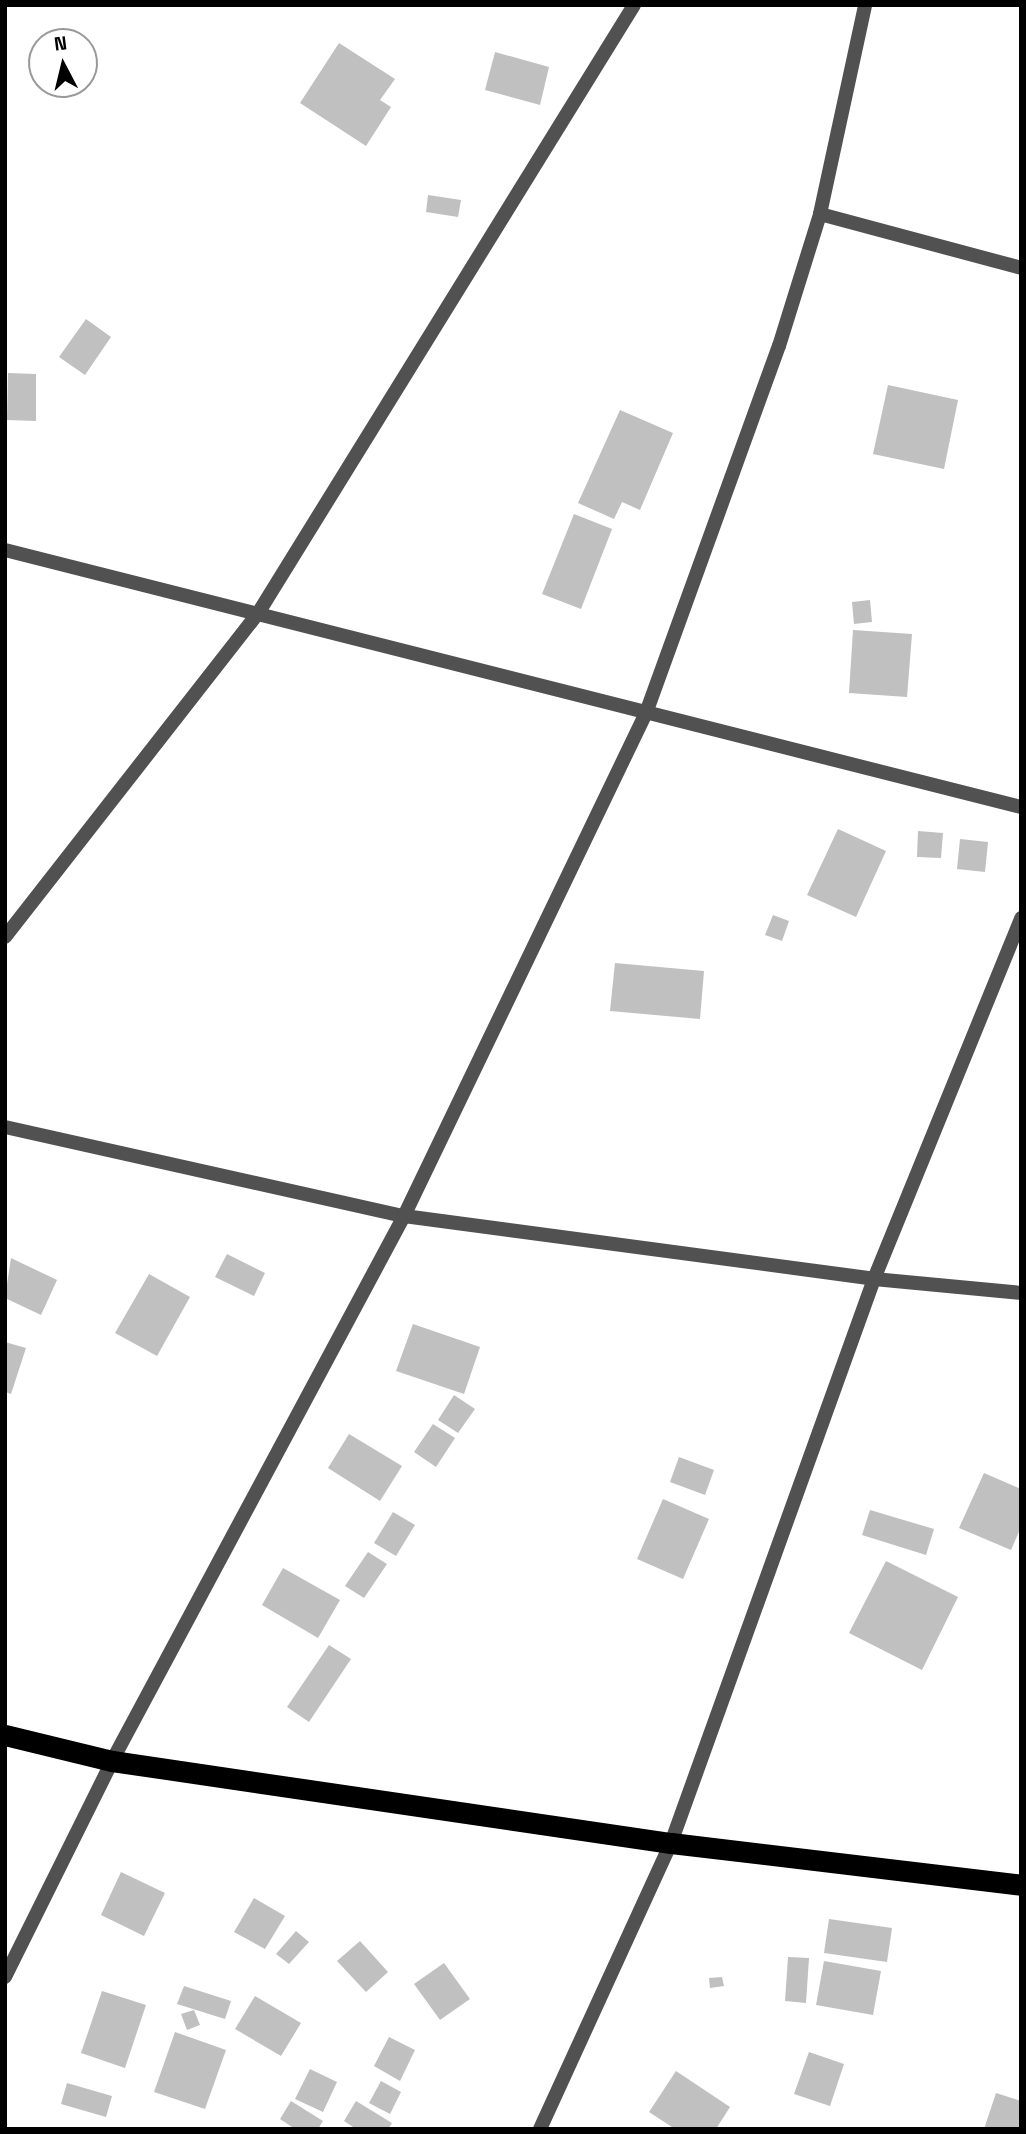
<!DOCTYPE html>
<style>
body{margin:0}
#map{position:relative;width:1026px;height:2134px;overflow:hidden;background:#fff;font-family:"Space Grotesk",sans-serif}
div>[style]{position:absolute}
.building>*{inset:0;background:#c0c0c0}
.street>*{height:14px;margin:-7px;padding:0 7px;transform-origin:7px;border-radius:7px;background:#515151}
.highway>*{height:21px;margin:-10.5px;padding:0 10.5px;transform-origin:10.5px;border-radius:10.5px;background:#000}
span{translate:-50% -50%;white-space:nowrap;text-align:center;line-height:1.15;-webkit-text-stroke:6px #fff;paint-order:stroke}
.frame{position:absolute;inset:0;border:7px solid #000;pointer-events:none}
.north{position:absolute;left:28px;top:28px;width:70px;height:70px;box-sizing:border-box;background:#fff;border:2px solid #999;border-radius:50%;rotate:353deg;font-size:19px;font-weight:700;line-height:28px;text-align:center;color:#000}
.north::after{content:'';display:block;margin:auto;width:24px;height:32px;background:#000;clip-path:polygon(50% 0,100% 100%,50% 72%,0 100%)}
</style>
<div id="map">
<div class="building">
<div style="clip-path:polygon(339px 43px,395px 79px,380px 100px,391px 107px,366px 146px,300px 103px)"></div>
<div style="clip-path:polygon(495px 52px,549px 67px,540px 105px,485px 90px)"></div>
<div style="clip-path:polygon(428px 195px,461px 200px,458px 217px,426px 212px)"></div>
<div style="clip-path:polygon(86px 319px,111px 337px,85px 375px,59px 357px)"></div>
<div style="clip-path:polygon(8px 373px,36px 374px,36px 421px,7px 420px)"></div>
<div style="clip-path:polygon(888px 385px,958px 400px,944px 469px,873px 454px)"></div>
<div style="clip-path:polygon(620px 410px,673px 433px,640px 510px,622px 502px,614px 519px,578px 503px)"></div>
<div style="clip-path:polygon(574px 514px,612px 529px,581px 609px,542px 594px)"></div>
<div style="clip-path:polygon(870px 600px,872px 622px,854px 624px,852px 602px)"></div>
<div style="clip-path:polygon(853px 630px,912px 634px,907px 697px,849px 693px)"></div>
<div style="clip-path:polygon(838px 829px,886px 851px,856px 917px,807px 895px)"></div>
<div style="clip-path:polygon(918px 831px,943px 833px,941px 858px,917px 857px)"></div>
<div style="clip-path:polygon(960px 839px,988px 842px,985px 872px,957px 869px)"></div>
<div style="clip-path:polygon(773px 915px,789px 921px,782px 941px,765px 935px)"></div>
<div style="clip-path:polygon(615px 963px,704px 971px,700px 1019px,610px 1011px)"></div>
<div style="clip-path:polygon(227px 1254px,265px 1273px,254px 1296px,215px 1277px)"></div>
<div style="clip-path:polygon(11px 1258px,57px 1280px,41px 1315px,5px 1298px)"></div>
<div style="clip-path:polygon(149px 1274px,190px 1297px,157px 1356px,115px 1333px)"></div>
<div style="clip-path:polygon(413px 1324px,480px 1347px,464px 1394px,396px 1371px)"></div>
<div style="clip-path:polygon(5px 1342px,26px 1348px,11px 1394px,5px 1392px)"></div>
<div style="clip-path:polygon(454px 1395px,475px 1409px,458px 1433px,438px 1420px)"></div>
<div style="clip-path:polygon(433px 1424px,455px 1438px,436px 1467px,414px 1452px)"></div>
<div style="clip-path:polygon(349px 1434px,402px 1466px,380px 1501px,328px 1468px)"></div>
<div style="clip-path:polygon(679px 1457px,714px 1470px,705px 1495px,670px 1482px)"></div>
<div style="clip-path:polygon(984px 1473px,1021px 1489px,1021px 1527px,1011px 1550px,959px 1528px)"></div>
<div style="clip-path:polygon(663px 1499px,709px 1519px,683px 1579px,637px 1559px)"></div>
<div style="clip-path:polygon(870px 1510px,934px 1529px,926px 1555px,862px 1535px)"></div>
<div style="clip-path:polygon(393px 1512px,415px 1525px,396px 1556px,374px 1543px)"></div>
<div style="clip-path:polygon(368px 1552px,387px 1564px,364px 1598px,345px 1586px)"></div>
<div style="clip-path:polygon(886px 1561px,958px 1597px,922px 1670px,849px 1633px)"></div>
<div style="clip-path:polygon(283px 1568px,340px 1600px,318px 1638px,262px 1605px)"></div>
<div style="clip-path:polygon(329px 1645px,351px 1659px,309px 1722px,287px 1707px)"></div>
<div style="clip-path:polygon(121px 1872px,165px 1893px,144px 1936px,101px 1915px)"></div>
<div style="clip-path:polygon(254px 1898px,285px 1916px,265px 1949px,234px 1932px)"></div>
<div style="clip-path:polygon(829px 1919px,892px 1928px,887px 1962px,824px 1953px)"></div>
<div style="clip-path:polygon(296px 1931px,309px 1942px,289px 1964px,276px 1954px)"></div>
<div style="clip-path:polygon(360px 1941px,388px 1972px,366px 1992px,337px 1961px)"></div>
<div style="clip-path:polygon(788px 1957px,809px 1958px,806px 2003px,785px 2001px)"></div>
<div style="clip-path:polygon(824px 1961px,881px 1971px,873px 2015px,816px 2005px)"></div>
<div style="clip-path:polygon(444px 1963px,470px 1999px,440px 2020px,414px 1984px)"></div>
<div style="clip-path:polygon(722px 1977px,724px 1986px,710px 1988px,709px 1978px)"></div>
<div style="clip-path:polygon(184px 1986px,231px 2001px,225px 2019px,177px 2004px)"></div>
<div style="clip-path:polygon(102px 1991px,146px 2005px,125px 2068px,81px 2053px)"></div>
<div style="clip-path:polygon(255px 1996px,301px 2023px,281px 2056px,235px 2029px)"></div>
<div style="clip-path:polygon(194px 2010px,200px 2025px,187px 2030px,181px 2014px)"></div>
<div style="clip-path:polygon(175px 2032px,226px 2050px,205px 2109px,154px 2092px)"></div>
<div style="clip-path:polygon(389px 2037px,415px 2050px,400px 2081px,374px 2066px)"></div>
<div style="clip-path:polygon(809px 2052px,844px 2064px,830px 2106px,794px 2094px)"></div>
<div style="clip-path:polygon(310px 2069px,337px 2082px,323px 2112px,295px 2099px)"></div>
<div style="clip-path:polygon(676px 2071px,730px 2107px,716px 2129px,675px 2129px,649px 2112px)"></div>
<div style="clip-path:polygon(381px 2081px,401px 2092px,390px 2114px,369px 2103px)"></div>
<div style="clip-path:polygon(67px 2083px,112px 2096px,106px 2117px,61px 2104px)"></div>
<div style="clip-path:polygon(996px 2093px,1021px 2101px,1021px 2129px,984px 2129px)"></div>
<div style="clip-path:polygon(291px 2101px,323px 2121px,318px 2129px,295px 2129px,280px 2119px)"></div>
<div style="clip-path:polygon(356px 2101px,392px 2123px,388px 2129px,356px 2129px,344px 2121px)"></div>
</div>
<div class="street">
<div style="left:820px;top:214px;width:208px;rotate:15deg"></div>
<div style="left:5px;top:550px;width:1048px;rotate:14.2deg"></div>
<div style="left:5px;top:937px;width:409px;rotate:-52deg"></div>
<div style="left:257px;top:615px;width:717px;rotate:-58.28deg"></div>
<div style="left:5px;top:1127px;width:409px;rotate:12.6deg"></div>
<div style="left:404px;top:1216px;width:474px;rotate:7.6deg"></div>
<div style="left:874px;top:1279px;width:148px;rotate:5.4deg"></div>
<div style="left:5px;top:1977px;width:241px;rotate:-63.6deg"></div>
<div style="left:112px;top:1761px;width:618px;rotate:-61.82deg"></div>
<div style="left:404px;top:1216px;width:558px;rotate:-64.31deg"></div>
<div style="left:646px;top:713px;width:390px;rotate:-70.1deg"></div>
<div style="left:779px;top:346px;width:138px;rotate:-72.7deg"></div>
<div style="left:820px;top:214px;width:214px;rotate:-77.8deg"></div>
<div style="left:540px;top:2129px;width:315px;rotate:-65.4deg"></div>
<div style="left:671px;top:1843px;width:599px;rotate:-70.2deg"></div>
<div style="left:874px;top:1279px;width:390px;rotate:-67.8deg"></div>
</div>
<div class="highway">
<div style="left:5px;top:1735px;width:110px;rotate:13.7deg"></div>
<div style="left:112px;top:1761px;width:565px;rotate:8.35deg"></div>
<div style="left:671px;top:1843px;width:353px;rotate:6.8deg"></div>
</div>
<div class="frame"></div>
<div class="north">N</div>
</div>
